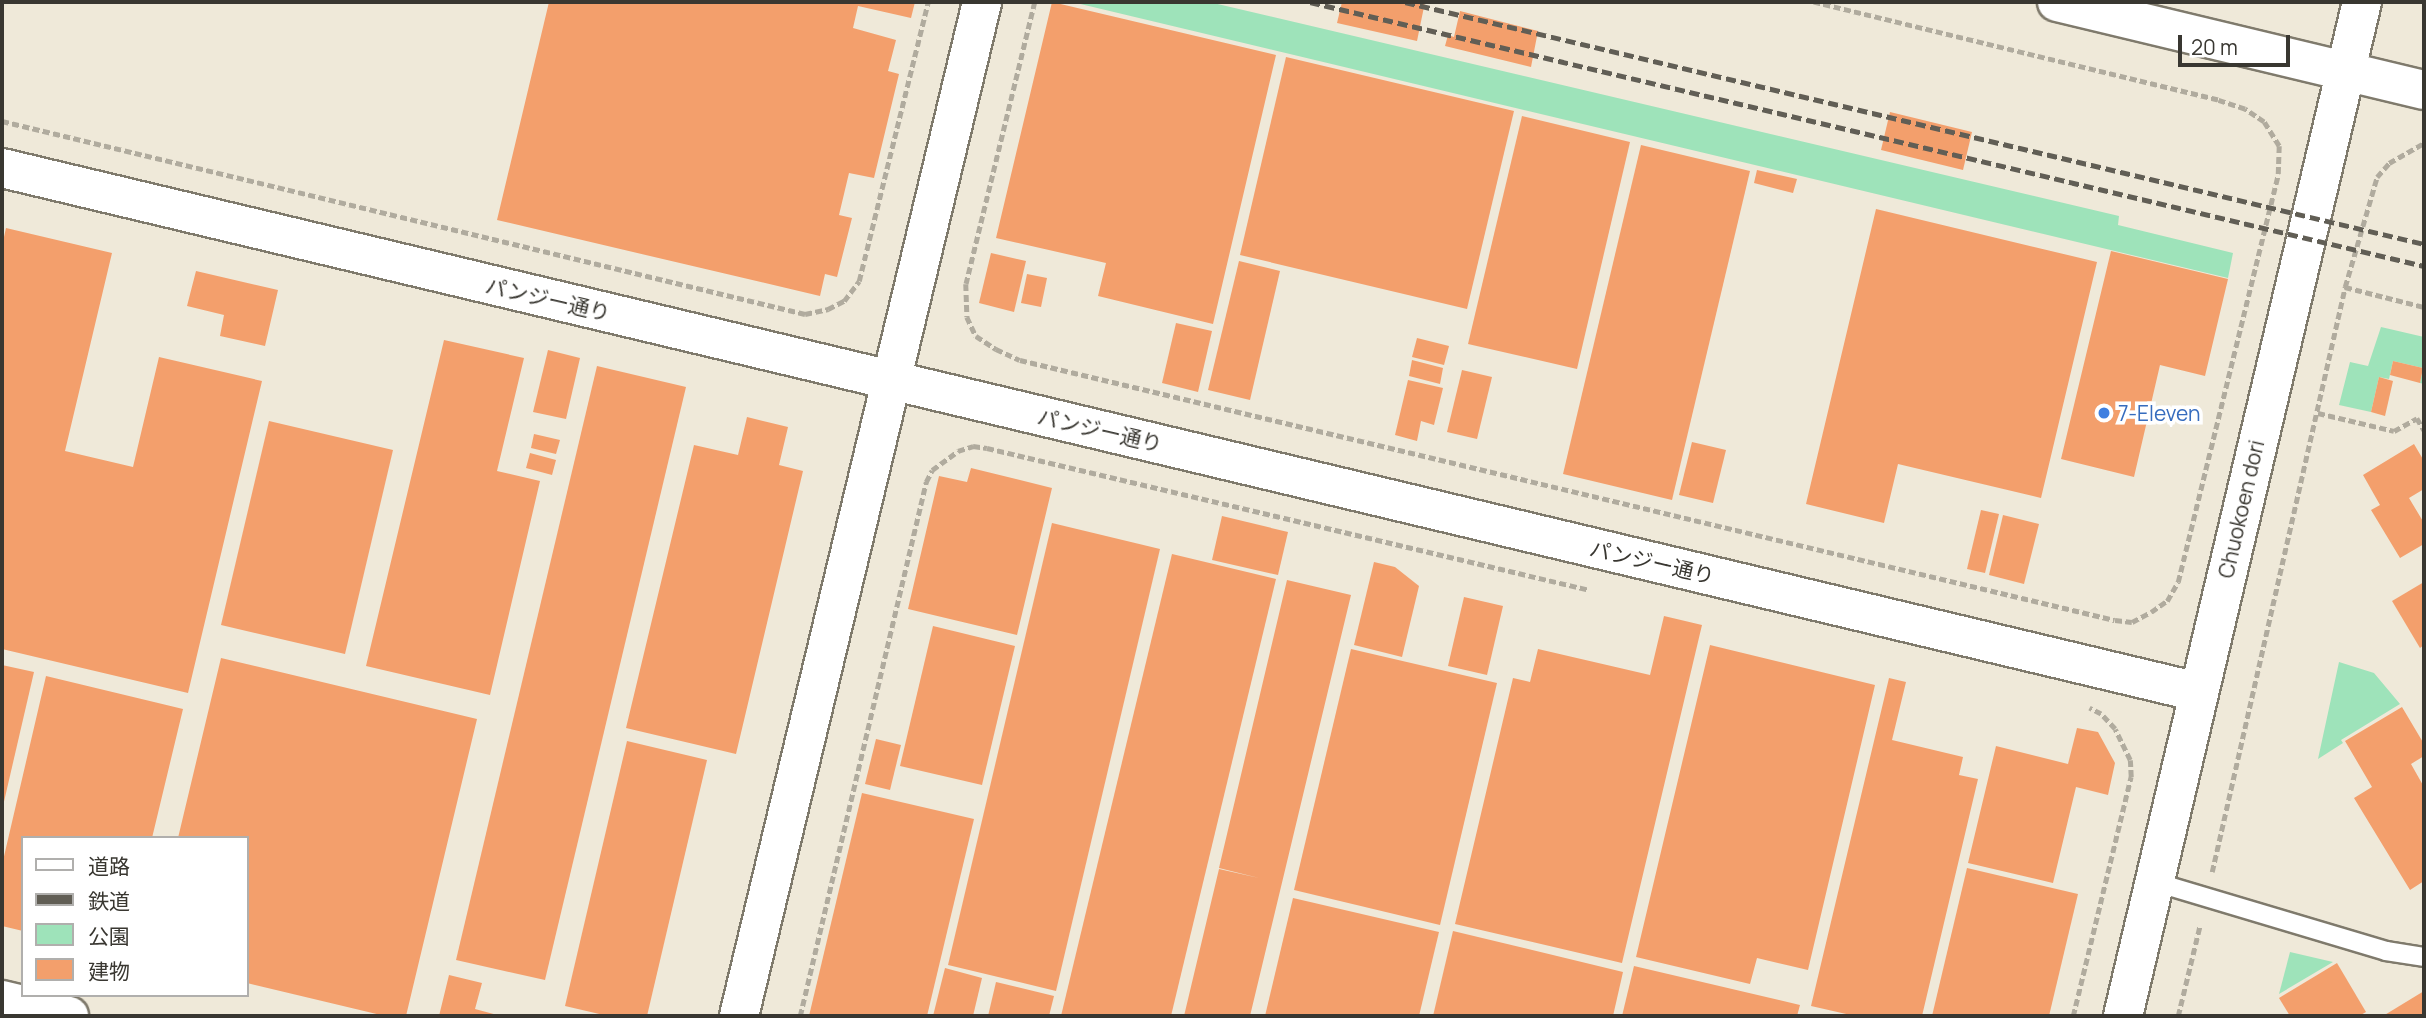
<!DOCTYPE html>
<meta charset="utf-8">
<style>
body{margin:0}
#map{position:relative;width:2426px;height:1018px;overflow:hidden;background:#efe9d9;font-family:Manrope,"Noto Sans JP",sans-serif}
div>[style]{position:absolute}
.green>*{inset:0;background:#9ee3ba}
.building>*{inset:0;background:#f39f6c}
.path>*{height:4.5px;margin-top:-2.25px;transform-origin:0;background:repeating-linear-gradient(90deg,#b0ab9e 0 7px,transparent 0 10.5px)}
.roads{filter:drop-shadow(2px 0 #7f7a6c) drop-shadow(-2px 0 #7f7a6c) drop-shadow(0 2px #7f7a6c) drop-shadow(0 -2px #7f7a6c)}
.lane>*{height:18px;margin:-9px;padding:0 9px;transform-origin:9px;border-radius:9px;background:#fff}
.secondary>*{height:38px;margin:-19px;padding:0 19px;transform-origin:19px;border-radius:19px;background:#fff}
.rail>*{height:5px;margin-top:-2.5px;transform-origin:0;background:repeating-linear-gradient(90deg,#615e55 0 10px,transparent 0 15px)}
.dots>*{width:19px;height:19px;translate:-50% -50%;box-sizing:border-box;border:4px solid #fff;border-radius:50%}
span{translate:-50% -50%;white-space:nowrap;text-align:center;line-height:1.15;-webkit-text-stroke:7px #fff;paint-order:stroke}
.street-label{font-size:21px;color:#393731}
.shop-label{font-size:21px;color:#366cbe}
.left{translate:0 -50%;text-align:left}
.frame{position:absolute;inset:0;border:4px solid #393731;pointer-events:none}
.legend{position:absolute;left:21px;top:836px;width:228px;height:161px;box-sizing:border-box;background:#fff;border:2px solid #b0afad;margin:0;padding:9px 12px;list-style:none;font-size:21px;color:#393731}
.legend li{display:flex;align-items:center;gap:14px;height:35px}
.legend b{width:35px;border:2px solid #b0afad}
.scale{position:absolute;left:2178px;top:35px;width:112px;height:32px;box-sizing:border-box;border:4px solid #393731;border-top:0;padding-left:9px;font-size:21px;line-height:24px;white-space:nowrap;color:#393731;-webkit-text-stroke:5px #fff;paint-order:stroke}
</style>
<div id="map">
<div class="green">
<div style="clip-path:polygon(1072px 2px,1209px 2px,2119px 216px,2118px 225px,2233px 253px,2228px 278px)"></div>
<div style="clip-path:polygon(2381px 327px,2424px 337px,2424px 384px,2420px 383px,2423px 368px,2393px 361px,2389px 379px,2379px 377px,2371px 412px,2339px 405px,2350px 362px,2368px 366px)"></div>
<div style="clip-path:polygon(2339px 662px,2374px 673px,2400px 704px,2341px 740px,2343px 743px,2318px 759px)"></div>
<div style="clip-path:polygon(2290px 952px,2333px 962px,2279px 994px)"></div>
</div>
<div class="building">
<div style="clip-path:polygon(549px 2px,915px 2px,911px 18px,858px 6px,853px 28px,896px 40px,888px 71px,899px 74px,874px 178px,849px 173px,839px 215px,852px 218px,837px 277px,825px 274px,820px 296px,497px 220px)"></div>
<div style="clip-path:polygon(1052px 2px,1276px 55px,1213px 324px,1098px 296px,1106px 263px,996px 238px)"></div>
<div style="clip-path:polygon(1342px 2px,1425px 2px,1417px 41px,1337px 23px)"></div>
<div style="clip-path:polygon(1460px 11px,1538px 31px,1531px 67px,1445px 46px,1448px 35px,1454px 37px)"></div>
<div style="clip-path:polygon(1286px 57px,1514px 111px,1467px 309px,1240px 255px)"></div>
<div style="clip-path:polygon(1890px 112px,1972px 132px,1963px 170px,1881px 150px)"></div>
<div style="clip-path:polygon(1522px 116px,1630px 142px,1577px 369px,1468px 344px)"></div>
<div style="clip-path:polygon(1641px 145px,1750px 171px,1672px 500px,1563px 474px)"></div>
<div style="clip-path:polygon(1757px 170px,1797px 179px,1793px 193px,1754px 183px)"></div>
<div style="clip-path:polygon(1876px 209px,2097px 262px,2041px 498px,1898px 464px,1884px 523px,1806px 504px)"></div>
<div style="clip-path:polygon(6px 228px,112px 253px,65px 451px,133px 467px,159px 357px,262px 381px,188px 693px,2px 649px,2px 246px)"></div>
<div style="clip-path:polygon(2111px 251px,2228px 279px,2205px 376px,2160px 365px,2134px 477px,2061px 459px)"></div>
<div style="clip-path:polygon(991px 253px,1026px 261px,1014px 312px,979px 303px)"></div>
<div style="clip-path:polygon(1239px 261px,1280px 271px,1250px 400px,1208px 390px)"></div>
<div style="clip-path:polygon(196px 271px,278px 290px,265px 346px,220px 336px,224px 315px,187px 306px)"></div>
<div style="clip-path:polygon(1027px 274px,1047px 278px,1041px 307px,1021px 303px)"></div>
<div style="clip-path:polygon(1176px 323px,1212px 331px,1198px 392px,1162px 383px)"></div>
<div style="clip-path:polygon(1417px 338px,1449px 346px,1444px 365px,1412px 357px)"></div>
<div style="clip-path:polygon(444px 340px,524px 358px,497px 471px,540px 481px,490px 695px,366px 666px)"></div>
<div style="clip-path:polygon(548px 350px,580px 358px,566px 419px,533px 412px)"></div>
<div style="clip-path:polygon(1412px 360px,1443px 368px,1440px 384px,1409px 376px)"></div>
<div style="clip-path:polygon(2393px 361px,2423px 368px,2420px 383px,2390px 375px)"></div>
<div style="clip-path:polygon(597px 366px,686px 387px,545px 980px,456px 960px)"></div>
<div style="clip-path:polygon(1462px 370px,1492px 377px,1477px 439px,1447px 432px)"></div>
<div style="clip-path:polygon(2379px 377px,2393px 381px,2385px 416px,2371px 412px)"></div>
<div style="clip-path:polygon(1408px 380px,1443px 388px,1434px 425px,1421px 421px,1417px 441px,1395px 435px)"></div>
<div style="clip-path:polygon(747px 417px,788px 427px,779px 465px,803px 471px,736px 754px,626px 728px,694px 445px,738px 455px)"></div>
<div style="clip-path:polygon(269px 421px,393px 450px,345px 654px,221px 625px)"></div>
<div style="clip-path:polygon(534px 434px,560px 440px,556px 454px,531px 448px)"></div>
<div style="clip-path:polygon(1692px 442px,1726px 450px,1713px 503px,1679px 495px)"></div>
<div style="clip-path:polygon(2414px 444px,2424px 461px,2424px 489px,2409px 498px,2424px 523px,2424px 544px,2400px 558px,2371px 510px,2380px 505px,2363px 475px)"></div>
<div style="clip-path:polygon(530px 453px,556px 460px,552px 475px,526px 468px)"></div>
<div style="clip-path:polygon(971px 468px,1052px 488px,1017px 635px,908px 609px,939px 476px,967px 482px)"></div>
<div style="clip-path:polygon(1981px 510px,1999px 514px,1985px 573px,1967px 569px)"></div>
<div style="clip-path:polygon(2003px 515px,2039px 524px,2024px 584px,1989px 575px)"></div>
<div style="clip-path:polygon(1222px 516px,1288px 532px,1278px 575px,1212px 560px)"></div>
<div style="clip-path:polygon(1052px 523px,1160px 549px,1056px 991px,948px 965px)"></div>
<div style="clip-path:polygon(1172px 554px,1276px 579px,1171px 1016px,1061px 1016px)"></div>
<div style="clip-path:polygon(1374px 562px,1395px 567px,1419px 586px,1402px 657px,1354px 645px)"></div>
<div style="clip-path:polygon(1287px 580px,1351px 595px,1250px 1016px,1184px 1016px,1219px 869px,1259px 878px,1219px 868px)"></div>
<div style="clip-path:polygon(2424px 582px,2424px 645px,2420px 648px,2392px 601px)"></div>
<div style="clip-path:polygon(1464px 597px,1503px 606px,1487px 675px,1448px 666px)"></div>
<div style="clip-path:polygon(1664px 616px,1702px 625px,1622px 963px,1455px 924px,1513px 678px,1530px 682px,1538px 649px,1650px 675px)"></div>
<div style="clip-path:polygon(933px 626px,1015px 646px,982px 785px,900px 766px)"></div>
<div style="clip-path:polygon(1710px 645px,1875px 685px,1808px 970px,1757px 958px,1750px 984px,1636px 957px)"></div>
<div style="clip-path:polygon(1351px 649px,1497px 683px,1440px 925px,1294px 890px)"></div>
<div style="clip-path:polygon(221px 658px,477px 719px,406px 1016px,385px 1016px,247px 983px,247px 838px,178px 838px)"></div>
<div style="clip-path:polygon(2px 665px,34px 672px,3px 806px,2px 806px)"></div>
<div style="clip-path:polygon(46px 676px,183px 709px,152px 838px,23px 838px,23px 931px,2px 926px,2px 865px)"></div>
<div style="clip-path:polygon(1889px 678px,1906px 682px,1892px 740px,1963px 757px,1959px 775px,1978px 779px,1922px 1016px,1855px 1016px,1811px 1006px)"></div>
<div style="clip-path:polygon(2402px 707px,2424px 744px,2424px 756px,2411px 764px,2424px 787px,2424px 881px,2410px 890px,2354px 798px,2372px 787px,2345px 741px)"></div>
<div style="clip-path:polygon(2077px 728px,2098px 732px,2115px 763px,2108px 795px,2076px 787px,2053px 883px,1968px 863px,1996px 746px,2068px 764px)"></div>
<div style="clip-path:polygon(876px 739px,901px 745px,890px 790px,865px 784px)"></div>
<div style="clip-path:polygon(627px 741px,707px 760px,647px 1016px,608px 1016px,565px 1006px)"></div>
<div style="clip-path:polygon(862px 793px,974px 819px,927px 1016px,809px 1016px)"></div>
<div style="clip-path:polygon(1967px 868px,2078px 894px,2049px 1016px,1932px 1016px)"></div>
<div style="clip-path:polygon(1293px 898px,1439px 932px,1419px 1016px,1265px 1016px)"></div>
<div style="clip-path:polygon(1453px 931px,1623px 972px,1613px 1016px,1433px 1016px)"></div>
<div style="clip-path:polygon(2337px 963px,2366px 1012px,2359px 1016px,2290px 1016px,2279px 998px)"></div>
<div style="clip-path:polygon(1634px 966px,1800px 1005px,1797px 1016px,1622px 1016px)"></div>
<div style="clip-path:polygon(945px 968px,982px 978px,973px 1016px,933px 1016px)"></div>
<div style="clip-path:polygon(449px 975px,482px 983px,475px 1009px,501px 1016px,439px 1016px)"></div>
<div style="clip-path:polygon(996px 982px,1054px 996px,1049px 1016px,988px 1016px)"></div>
<div style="clip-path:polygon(2424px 991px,2424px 1016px,2383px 1016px)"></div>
</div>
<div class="path">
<div style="left:1035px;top:2px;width:290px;rotate:103.7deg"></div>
<div style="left:966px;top:284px;width:33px;rotate:88deg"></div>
<div style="left:967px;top:317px;width:21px;rotate:65deg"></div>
<div style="left:976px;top:336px;width:24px;rotate:33deg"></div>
<div style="left:996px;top:349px;width:26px;rotate:25deg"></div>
<div style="left:1020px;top:360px;width:1125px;rotate:13.36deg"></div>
<div style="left:2115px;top:620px;width:17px;rotate:7deg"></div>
<div style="left:2132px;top:622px;width:21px;rotate:-28deg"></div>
<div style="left:2151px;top:612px;width:19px;rotate:-35deg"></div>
<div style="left:2167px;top:601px;width:22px;rotate:-60deg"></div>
<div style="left:2178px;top:582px;width:420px;rotate:-76.2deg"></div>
<div style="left:2278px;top:174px;width:28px;rotate:-88deg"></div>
<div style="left:2279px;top:146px;width:28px;rotate:-122deg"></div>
<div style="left:2264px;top:122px;width:23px;rotate:-146deg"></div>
<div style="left:2245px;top:109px;width:28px;rotate:-162deg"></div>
<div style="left:2218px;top:100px;width:416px;rotate:-166.4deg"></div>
<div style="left:2px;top:121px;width:826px;rotate:13.51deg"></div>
<div style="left:805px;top:314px;width:24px;rotate:-12deg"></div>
<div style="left:828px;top:309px;width:18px;rotate:-27deg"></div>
<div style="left:844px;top:301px;width:25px;rotate:-53deg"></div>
<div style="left:859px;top:281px;width:287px;rotate:-76.1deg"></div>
<div style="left:2345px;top:287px;width:81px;rotate:14.2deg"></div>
<div style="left:2318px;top:413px;width:78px;rotate:13.3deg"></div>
<div style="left:2394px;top:431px;width:26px;rotate:-29deg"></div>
<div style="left:2417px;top:418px;width:14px;rotate:60deg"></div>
<div style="left:2212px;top:872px;width:600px;rotate:-77.19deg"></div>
<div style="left:2345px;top:287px;width:115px;rotate:-73.8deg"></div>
<div style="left:2377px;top:177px;width:18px;rotate:-49deg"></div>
<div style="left:2389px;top:163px;width:40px;rotate:-29.7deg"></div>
<div style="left:800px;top:1016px;width:549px;rotate:-76.72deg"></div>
<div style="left:926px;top:482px;width:13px;rotate:-63deg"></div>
<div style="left:932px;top:470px;width:32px;rotate:-36deg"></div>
<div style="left:958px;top:451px;width:16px;rotate:-18deg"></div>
<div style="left:973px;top:446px;width:14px;rotate:8deg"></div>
<div style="left:987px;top:448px;width:619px;rotate:13.25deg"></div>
<div style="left:2073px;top:1016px;width:246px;rotate:-76.4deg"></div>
<div style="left:2131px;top:777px;width:17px;rotate:-93deg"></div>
<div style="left:2130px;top:760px;width:34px;rotate:-116deg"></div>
<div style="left:2115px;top:729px;width:21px;rotate:-133deg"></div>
<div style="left:2101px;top:714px;width:13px;rotate:-153deg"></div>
<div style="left:2178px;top:1016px;width:94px;rotate:-76.4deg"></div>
</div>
<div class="roads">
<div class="lane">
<div style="left:2155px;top:882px;width:241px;rotate:16.6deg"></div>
<div style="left:2386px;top:951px;width:38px;rotate:9deg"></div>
</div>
<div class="secondary">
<div style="left:2057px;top:2px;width:377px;rotate:13.5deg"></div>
<div style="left:2px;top:168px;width:2258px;rotate:13.42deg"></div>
<div style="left:2px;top:1000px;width:69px;rotate:13.4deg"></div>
<div style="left:739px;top:1016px;width:1043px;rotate:-76.52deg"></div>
<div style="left:2123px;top:1016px;width:1042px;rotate:-76.74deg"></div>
</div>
</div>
<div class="rail">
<div style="left:1310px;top:2px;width:1145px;rotate:13.33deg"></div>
<div style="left:1405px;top:2px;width:1047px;rotate:13.36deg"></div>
</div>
<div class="dots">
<div style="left:2104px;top:413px;background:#3f7fe0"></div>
</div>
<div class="street-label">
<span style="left:548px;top:299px;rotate:13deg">パンジー通り</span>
<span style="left:1100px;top:430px;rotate:13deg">パンジー通り</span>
<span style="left:2241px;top:509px;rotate:-77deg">Chuokoen dori</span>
<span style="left:1652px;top:562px;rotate:13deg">パンジー通り</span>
</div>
<div class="shop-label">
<span class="left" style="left:2118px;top:413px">7-Eleven</span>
</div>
<div class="frame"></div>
<ul class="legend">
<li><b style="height:9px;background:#fff"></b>道路</li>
<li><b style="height:9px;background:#615e55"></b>鉄道</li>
<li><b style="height:19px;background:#9ee3ba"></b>公園</li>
<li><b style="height:19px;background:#f39f6c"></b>建物</li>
</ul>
<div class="scale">20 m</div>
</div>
